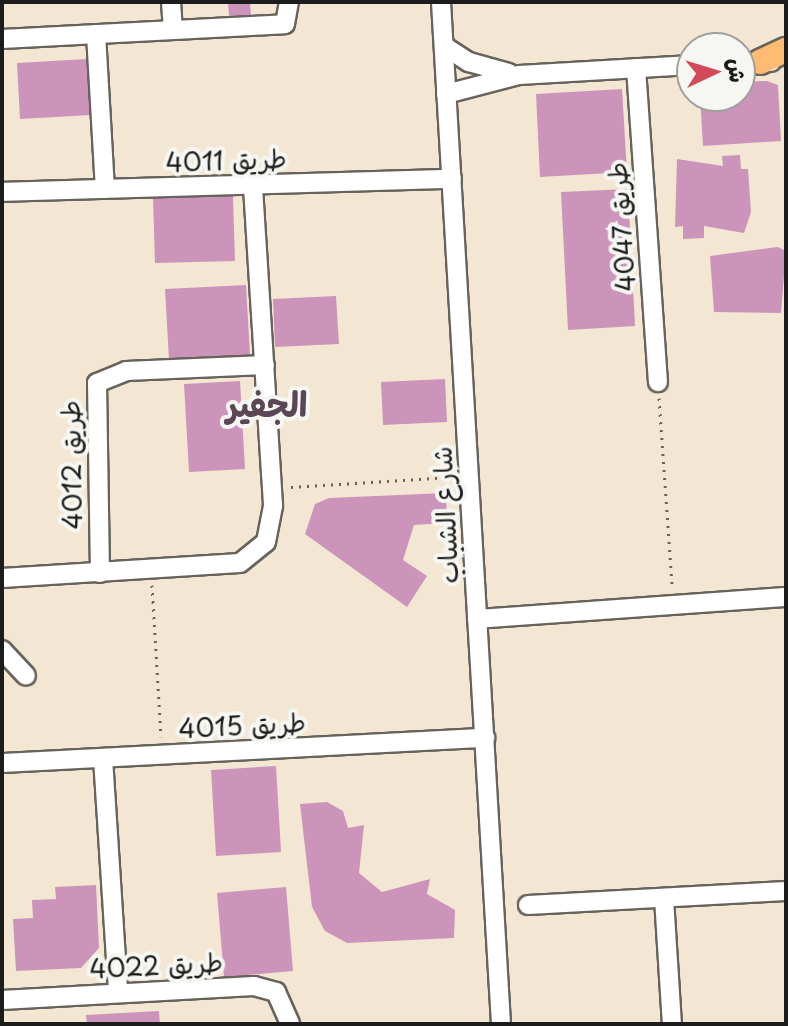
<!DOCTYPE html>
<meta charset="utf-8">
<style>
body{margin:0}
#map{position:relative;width:788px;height:1026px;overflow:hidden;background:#f3e7d3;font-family:"Playpen Sans","Playpen Sans Arabic",sans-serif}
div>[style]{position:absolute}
.building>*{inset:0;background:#cc94bb}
.path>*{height:3px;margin-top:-1.5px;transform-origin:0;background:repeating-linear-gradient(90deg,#67635c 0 2px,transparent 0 8px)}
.roads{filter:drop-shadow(2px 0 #67635c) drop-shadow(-2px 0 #67635c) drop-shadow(0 2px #67635c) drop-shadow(0 -2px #67635c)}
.minor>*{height:18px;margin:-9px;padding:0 9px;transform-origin:9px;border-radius:9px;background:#fff}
.major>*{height:24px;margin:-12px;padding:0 12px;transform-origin:12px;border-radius:12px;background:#ffbb71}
span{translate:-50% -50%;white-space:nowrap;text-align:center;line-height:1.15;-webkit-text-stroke:8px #f6f6f2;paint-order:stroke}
.street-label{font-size:26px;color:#1c1c1c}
.district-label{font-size:34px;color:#5a4654;font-weight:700}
.frame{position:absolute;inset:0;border:4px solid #1c1c1c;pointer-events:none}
.north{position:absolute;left:676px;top:32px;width:80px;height:80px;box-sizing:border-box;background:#f6f6f2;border:2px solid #9f9f9c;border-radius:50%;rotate:86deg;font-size:22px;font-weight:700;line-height:32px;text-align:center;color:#1c1c1c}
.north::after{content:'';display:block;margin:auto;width:28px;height:36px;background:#d1495b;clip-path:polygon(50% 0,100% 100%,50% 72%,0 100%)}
</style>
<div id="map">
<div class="building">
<div style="clip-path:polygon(228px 2px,250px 2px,251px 15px,229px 16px)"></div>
<div style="clip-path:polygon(87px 59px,90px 115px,20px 119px,17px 63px)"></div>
<div style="clip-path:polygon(767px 81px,778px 85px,781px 141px,703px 146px,700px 96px,740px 96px,740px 82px)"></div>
<div style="clip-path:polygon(622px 89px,627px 172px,540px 177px,536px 94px)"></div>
<div style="clip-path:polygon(740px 155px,741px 169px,748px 169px,751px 212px,744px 233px,704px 226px,704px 238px,683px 239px,683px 226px,675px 227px,677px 159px,723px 166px,722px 156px)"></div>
<div style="clip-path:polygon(628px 189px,635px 326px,568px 330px,561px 192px)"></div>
<div style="clip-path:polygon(233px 196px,235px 261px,155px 263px,153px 198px)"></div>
<div style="clip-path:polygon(778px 247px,786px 251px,781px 313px,714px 312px,710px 256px)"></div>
<div style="clip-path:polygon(246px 285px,250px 355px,169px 360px,165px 289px)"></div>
<div style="clip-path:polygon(336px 296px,339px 344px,275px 347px,273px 299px)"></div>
<div style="clip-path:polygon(445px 379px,447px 422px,383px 425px,381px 382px)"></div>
<div style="clip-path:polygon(240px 381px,245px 469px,189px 472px,184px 384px)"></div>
<div style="clip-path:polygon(446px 493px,447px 523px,414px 525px,403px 560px,427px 576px,407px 607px,305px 534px,315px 504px,329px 498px)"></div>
<div style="clip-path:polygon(276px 766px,281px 852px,216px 856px,211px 770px)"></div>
<div style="clip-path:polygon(327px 802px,343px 811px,348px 828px,364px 825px,359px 873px,382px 892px,430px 879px,427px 894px,455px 910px,454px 938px,347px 943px,325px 931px,312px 907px,300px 804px)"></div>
<div style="clip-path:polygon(96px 885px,99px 948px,81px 968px,16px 971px,13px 919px,33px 918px,32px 900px,56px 899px,55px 887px)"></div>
<div style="clip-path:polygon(286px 887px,293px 971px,224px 977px,217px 893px)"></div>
<div style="clip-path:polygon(159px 1011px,160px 1024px,87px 1024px,86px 1015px)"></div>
</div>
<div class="path">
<div style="left:659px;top:398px;width:188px;rotate:86deg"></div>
<div style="left:291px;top:487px;width:160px;rotate:-3.6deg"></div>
<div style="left:152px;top:585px;width:152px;rotate:86.6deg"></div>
</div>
<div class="roads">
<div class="minor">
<div style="left:171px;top:2px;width:28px;rotate:86deg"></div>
<div style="left:441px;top:2px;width:1024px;rotate:86.64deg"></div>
<div style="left:96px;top:34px;width:155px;rotate:86.7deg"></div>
<div style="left:2px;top:39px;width:283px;rotate:-3deg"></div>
<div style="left:285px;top:24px;width:22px;rotate:-80deg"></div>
<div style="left:444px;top:46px;width:30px;rotate:33deg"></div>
<div style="left:469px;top:62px;width:41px;rotate:15.4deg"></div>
<div style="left:740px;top:63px;width:31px;rotate:-2deg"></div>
<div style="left:636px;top:68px;width:315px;rotate:86deg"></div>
<div style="left:446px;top:94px;width:75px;rotate:-14.6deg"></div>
<div style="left:519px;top:75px;width:173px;rotate:-3.3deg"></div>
<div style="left:2px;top:192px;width:450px;rotate:-1.7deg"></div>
<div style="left:100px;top:573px;width:190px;rotate:-90.9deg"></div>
<div style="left:97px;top:383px;width:31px;rotate:-22deg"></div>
<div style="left:126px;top:371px;width:139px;rotate:-2.5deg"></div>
<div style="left:2px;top:578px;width:238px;rotate:-3.6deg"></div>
<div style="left:240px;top:563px;width:33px;rotate:-39deg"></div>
<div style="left:266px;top:542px;width:38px;rotate:-79deg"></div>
<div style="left:273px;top:505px;width:321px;rotate:-93.6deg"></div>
<div style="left:477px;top:619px;width:310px;rotate:-4.1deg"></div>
<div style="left:2px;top:650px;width:35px;rotate:47deg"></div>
<div style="left:103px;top:758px;width:234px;rotate:86.3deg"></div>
<div style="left:2px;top:763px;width:484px;rotate:-3deg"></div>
<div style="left:664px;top:898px;width:126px;rotate:86.4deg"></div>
<div style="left:528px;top:905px;width:258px;rotate:-3.1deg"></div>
<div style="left:2px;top:1000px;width:252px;rotate:-3.2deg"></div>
<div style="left:254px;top:986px;width:23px;rotate:15deg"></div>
<div style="left:276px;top:992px;width:35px;rotate:66deg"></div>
</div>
<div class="major">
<div style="left:760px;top:62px;width:29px;rotate:-25deg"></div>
</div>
</div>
<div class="street-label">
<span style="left:226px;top:160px;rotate:-2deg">طريق 4011</span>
<span style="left:621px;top:227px;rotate:-94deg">طريق 4047</span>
<span style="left:71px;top:465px;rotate:-91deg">طريق 4012</span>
<span style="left:445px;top:515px;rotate:-93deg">شارع الشباب</span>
<span style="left:242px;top:725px;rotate:-3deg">طريق 4015</span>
<span style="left:156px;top:965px;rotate:-3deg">طريق 4022</span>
</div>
<div class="district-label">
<span style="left:267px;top:404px">الجفير</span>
</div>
<div class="frame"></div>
<div class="north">ش</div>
</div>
